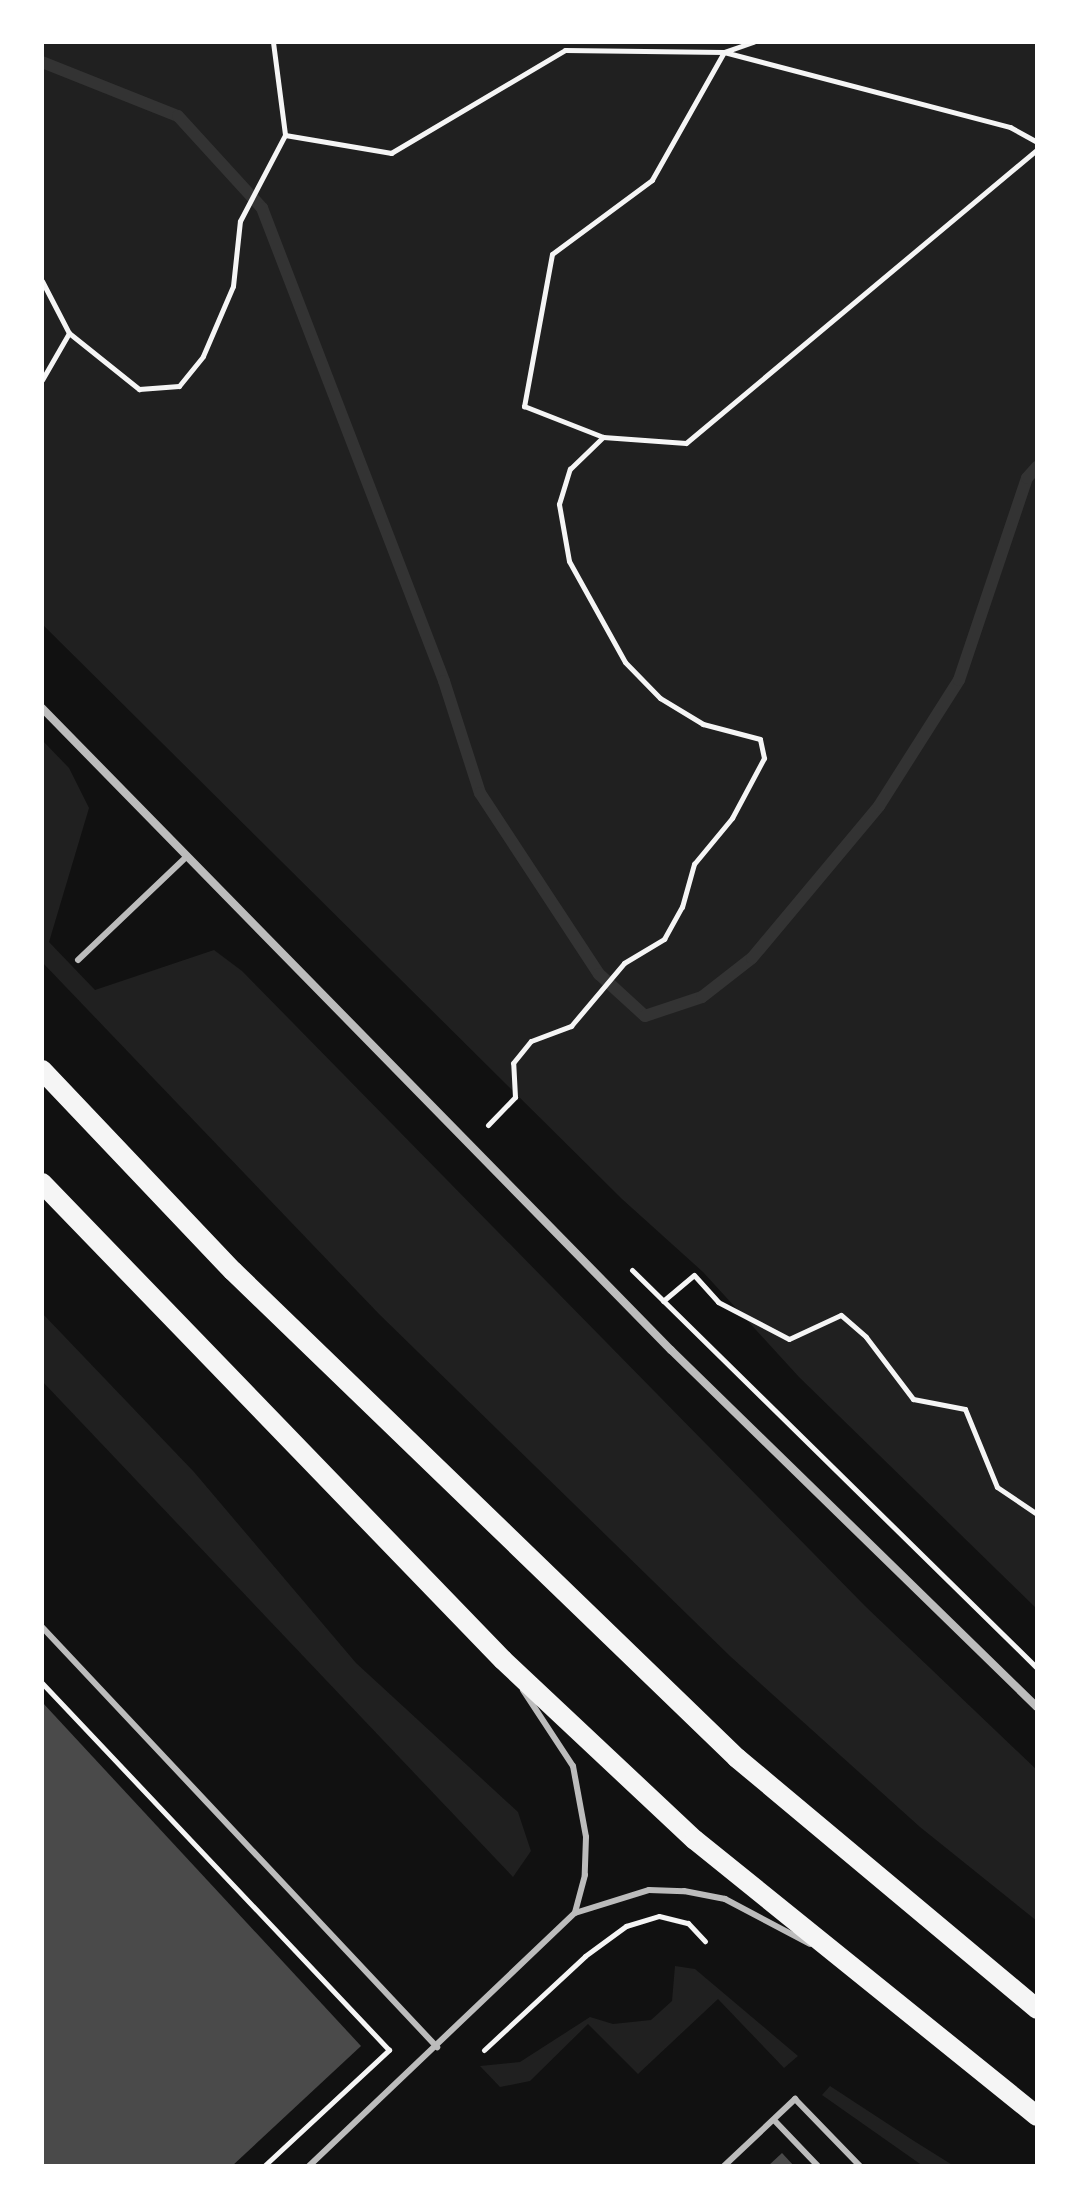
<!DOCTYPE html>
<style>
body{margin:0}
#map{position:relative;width:1079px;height:2208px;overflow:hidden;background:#111;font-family:"Exo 2",sans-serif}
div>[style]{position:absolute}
.green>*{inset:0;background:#202020}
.stream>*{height:12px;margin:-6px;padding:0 6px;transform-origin:6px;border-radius:6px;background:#333}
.building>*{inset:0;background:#4a4a4a}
.path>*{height:5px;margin:-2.5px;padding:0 2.5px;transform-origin:2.5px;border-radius:2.5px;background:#f5f5f5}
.service>*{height:6px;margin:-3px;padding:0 3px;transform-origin:3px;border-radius:3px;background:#bcbcbc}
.minor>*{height:8px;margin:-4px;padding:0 4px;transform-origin:4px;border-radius:4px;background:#bcbcbc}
.primary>*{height:20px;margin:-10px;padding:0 10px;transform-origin:10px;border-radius:10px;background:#f5f5f5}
span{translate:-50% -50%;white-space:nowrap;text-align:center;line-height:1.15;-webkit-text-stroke:8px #fff;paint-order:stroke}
.frame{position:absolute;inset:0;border:44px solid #fff;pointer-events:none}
</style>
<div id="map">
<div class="green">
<div style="clip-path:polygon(42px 42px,1037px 42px,1037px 1609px,799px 1377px,703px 1272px,622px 1199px,42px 624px)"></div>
<div style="clip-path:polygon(42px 740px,69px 768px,89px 808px,49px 942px,95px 990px,214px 950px,242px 971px,865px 1606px,1037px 1770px,1037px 1921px,920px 1827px,731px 1657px,379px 1314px,42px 962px)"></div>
<div style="clip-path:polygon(42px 1313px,194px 1472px,356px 1663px,518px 1812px,531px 1851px,513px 1877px,42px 1381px)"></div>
<div style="clip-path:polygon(675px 1966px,695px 1969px,798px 2056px,784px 2068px,718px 1999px,638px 2074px,588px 2024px,530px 2081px,500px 2087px,480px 2066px,520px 2062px,590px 2017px,613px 2024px,651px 2020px,672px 2001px)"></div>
<div style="clip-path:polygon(830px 2086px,914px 2141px,954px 2166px,923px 2166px,822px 2095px)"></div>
</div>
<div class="stream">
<div style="left:42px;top:62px;width:146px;rotate:21.7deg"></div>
<div style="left:178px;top:116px;width:125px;rotate:47.6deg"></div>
<div style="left:262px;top:208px;width:507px;rotate:68.95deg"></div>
<div style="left:444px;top:681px;width:118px;rotate:72.2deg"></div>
<div style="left:480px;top:793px;width:217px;rotate:56.7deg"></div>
<div style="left:599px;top:974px;width:62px;rotate:42.4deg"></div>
<div style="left:645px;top:1016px;width:60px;rotate:-18.4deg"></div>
<div style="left:702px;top:997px;width:63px;rotate:-38deg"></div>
<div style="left:752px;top:958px;width:198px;rotate:-50.1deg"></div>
<div style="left:879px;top:806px;width:149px;rotate:-57.6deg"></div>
<div style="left:959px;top:680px;width:213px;rotate:-71.4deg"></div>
<div style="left:1027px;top:478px;width:15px;rotate:-48deg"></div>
</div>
<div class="building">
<div style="clip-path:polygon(42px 1702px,361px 2046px,232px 2166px,42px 2166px)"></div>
<div style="clip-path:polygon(782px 2153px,794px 2166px,768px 2166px)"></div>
</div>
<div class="path">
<div style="left:273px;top:42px;width:94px;rotate:82.6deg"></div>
<div style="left:285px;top:135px;width:108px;rotate:9.6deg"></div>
<div style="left:391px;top:153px;width:202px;rotate:-30.6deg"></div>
<div style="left:565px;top:50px;width:159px;rotate:0.7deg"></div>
<div style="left:724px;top:52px;width:296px;rotate:14.7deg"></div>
<div style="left:1010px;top:127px;width:31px;rotate:29deg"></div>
<div style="left:753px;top:42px;width:31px;rotate:161deg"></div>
<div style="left:724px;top:52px;width:147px;rotate:119.4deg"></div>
<div style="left:652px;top:180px;width:124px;rotate:143.5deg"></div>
<div style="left:552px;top:254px;width:155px;rotate:100.4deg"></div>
<div style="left:524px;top:406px;width:85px;rotate:21.4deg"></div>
<div style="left:603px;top:437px;width:83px;rotate:4.1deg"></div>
<div style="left:686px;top:443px;width:457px;rotate:-39.9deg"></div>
<div style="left:42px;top:281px;width:59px;rotate:62.6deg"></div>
<div style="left:69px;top:333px;width:54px;rotate:119.9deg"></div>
<div style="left:69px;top:333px;width:90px;rotate:38.7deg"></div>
<div style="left:139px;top:389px;width:40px;rotate:-4.3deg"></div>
<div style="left:179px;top:386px;width:38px;rotate:-51deg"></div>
<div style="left:203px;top:356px;width:76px;rotate:-66.8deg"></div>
<div style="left:233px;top:286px;width:65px;rotate:-83.9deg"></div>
<div style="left:240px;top:221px;width:97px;rotate:-62.4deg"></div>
<div style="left:488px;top:1125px;width:39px;rotate:-46deg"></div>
<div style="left:515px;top:1097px;width:34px;rotate:-93deg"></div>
<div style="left:513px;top:1063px;width:28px;rotate:-51deg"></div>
<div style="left:531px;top:1041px;width:43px;rotate:-20.6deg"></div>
<div style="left:571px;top:1026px;width:82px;rotate:-49.9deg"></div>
<div style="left:624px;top:963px;width:47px;rotate:-31deg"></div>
<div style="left:664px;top:939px;width:37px;rotate:-61deg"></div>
<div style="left:682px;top:907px;width:45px;rotate:-74.4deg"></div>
<div style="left:694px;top:864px;width:60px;rotate:-50.4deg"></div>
<div style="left:732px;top:818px;width:68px;rotate:-61.9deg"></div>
<div style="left:764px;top:758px;width:19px;rotate:-102deg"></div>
<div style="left:760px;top:739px;width:59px;rotate:-165.3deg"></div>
<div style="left:703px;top:724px;width:50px;rotate:-148.8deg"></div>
<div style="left:660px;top:698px;width:50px;rotate:-134.2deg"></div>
<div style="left:625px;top:662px;width:115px;rotate:-119deg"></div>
<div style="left:569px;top:561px;width:58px;rotate:-100deg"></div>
<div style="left:559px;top:504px;width:37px;rotate:-73deg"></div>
<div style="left:570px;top:469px;width:46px;rotate:-44.1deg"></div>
<div style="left:632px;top:1270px;width:568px;rotate:44.5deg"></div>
<div style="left:663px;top:1301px;width:40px;rotate:-40deg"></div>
<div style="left:694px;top:1275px;width:36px;rotate:48deg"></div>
<div style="left:718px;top:1302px;width:80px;rotate:27.5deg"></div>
<div style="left:789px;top:1339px;width:57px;rotate:-24.8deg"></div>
<div style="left:841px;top:1315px;width:33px;rotate:41deg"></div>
<div style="left:866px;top:1337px;width:78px;rotate:52.8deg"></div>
<div style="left:913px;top:1399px;width:53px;rotate:10.9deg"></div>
<div style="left:965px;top:1409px;width:84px;rotate:67.7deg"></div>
<div style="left:997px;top:1487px;width:48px;rotate:34deg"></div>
<div style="left:42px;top:1683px;width:505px;rotate:46.6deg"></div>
<div style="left:484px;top:2050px;width:138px;rotate:-42.9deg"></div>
<div style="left:585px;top:1956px;width:51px;rotate:-36.2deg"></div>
<div style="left:626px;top:1926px;width:34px;rotate:-17deg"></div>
<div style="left:659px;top:1916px;width:30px;rotate:14deg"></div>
<div style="left:688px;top:1923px;width:25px;rotate:47deg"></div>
<div style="left:264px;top:2166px;width:171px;rotate:-42.9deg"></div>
</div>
<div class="service">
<div style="left:78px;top:960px;width:149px;rotate:-43.6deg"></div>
<div style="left:42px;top:1627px;width:577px;rotate:46.76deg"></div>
<div style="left:523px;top:1690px;width:91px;rotate:56.7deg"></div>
<div style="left:573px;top:1766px;width:72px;rotate:79.6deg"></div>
<div style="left:586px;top:1837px;width:38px;rotate:92deg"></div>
<div style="left:585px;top:1875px;width:39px;rotate:105deg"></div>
<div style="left:774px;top:2120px;width:64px;rotate:46.3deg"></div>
<div style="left:309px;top:2166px;width:367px;rotate:-43.6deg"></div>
<div style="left:575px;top:1913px;width:77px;rotate:-17.3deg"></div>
<div style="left:649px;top:1890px;width:35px;rotate:2deg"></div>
<div style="left:684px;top:1891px;width:42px;rotate:11deg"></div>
<div style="left:725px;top:1899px;width:96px;rotate:27.9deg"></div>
<div style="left:724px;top:2166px;width:98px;rotate:-43.3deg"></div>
<div style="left:795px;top:2099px;width:93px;rotate:45.9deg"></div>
</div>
<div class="minor">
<div style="left:42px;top:708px;width:899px;rotate:45.59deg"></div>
<div style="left:671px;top:1350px;width:511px;rotate:44.29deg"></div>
</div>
<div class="primary">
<div style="left:42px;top:1070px;width:277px;rotate:46.5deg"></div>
<div style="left:233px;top:1271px;width:701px;rotate:44.02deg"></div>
<div style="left:737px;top:1758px;width:391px;rotate:39.9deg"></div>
<div style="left:42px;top:1183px;width:663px;rotate:45.98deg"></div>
<div style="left:503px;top:1660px;width:263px;rotate:43.2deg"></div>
<div style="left:695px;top:1840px;width:439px;rotate:38.9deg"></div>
</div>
<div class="frame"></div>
</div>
